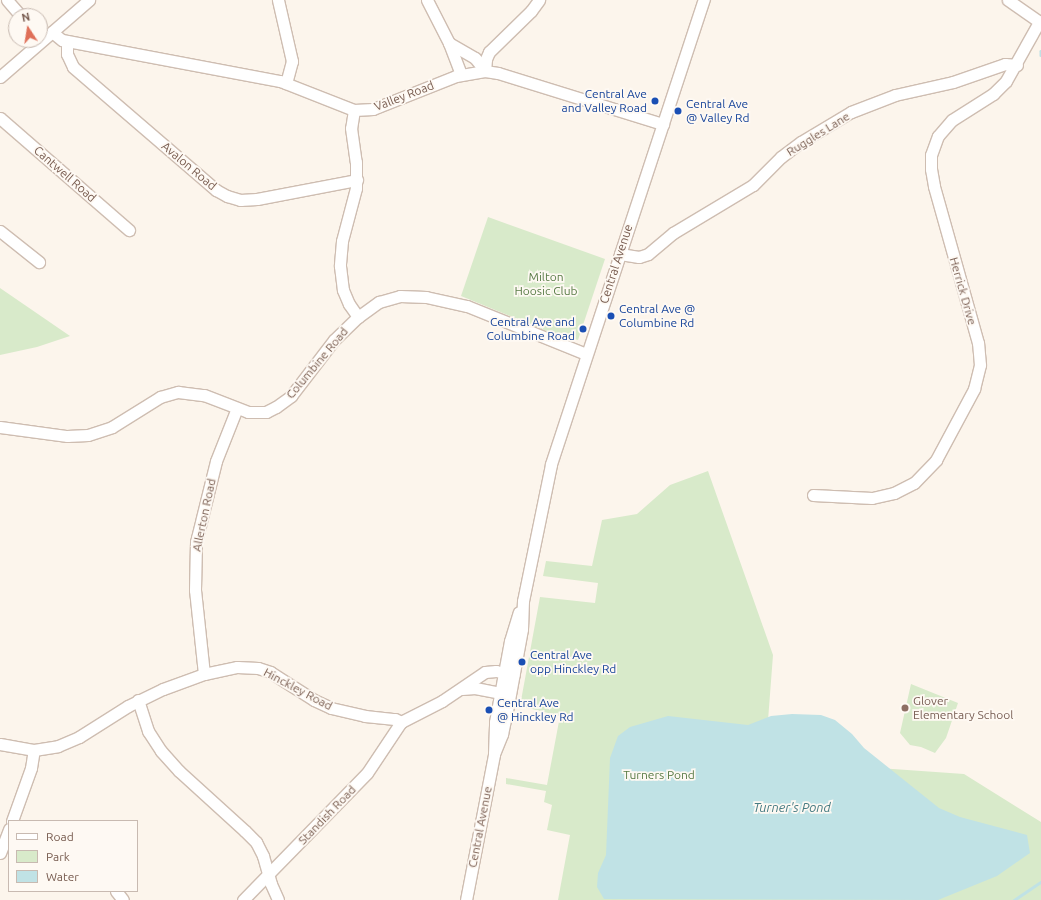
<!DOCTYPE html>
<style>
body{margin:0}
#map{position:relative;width:1041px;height:900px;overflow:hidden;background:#fcf5ec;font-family:Ubuntu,sans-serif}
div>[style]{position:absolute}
.green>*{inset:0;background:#d8eaca}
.water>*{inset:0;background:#c0e2e5}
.stream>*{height:2.5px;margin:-1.25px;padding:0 1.25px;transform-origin:1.25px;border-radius:1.25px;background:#c0e2e5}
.roads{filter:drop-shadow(1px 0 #cebdb1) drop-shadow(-1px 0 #cebdb1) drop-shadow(0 1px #cebdb1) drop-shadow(0 -1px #cebdb1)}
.minor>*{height:11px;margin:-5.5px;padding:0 5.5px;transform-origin:5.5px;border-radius:5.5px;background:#fff}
.dots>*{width:11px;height:11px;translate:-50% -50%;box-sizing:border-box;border:2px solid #fef9f3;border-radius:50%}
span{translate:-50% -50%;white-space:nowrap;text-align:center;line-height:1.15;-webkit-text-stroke:3.5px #fef9f3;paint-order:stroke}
.transit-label{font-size:12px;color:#164399}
.right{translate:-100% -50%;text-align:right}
.left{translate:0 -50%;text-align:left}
.street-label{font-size:12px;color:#775b4f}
.park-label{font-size:12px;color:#597c47}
.education-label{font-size:12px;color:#785e54}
.water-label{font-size:13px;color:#467b82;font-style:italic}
.legend{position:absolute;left:8px;top:820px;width:130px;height:72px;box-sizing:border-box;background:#fef9f3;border:1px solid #c8bab1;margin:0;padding:5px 7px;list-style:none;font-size:12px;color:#775b4f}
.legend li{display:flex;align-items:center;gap:8px;height:20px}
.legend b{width:20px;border:1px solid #c8bab1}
.north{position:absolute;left:8px;top:8px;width:40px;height:40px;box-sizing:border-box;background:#fef9f3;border:1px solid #c8bab1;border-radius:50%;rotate:348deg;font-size:11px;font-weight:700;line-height:16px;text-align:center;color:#775b4f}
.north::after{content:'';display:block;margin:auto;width:14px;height:18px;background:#df6f58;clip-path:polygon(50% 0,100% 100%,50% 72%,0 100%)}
</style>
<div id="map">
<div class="green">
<div style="clip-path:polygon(488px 217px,605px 259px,578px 340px,549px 332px,461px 296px)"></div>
<div style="clip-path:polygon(0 288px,70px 336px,37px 347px,0 355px)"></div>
<div style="clip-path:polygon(708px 471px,773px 655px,765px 760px,964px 774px,1041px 822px,1041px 900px,558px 900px,570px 835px,547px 830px,552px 805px,544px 802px,546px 791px,506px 784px,506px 778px,547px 785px,560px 716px,520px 706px,540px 597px,595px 603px,598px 583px,543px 576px,546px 561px,592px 566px,602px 520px,637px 514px,670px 485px)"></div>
<div style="clip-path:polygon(911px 684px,958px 703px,946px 738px,935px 753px,921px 747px,910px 745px,900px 733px)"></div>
</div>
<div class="water">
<div style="clip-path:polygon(792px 714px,821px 715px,835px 720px,852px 734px,864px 748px,939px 808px,960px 817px,1027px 835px,1030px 853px,997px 876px,938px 900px,604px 899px,597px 887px,598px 873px,606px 855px,610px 758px,618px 736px,630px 727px,668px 716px,748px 725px,771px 716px)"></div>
</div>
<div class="stream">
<div style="left:1041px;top:51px;width:4px;rotate:90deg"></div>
<div style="left:1014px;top:900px;width:32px;rotate:-34deg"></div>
</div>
<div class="roads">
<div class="minor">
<div style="left:7px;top:0;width:21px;rotate:49deg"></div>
<div style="left:278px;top:0;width:63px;rotate:77.1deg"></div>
<div style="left:292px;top:61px;width:23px;rotate:105deg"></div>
<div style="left:427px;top:0;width:48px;rotate:62.9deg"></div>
<div style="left:449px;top:43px;width:34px;rotate:69deg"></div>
<div style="left:1008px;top:0;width:40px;rotate:34.9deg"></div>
<div style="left:52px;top:32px;width:13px;rotate:39deg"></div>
<div style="left:62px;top:40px;width:222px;rotate:10.7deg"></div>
<div style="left:280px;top:81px;width:79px;rotate:21.4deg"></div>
<div style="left:354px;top:110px;width:19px;rotate:-3deg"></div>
<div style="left:373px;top:109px;width:89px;rotate:-21.7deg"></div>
<div style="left:456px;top:76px;width:29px;rotate:-10deg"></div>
<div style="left:485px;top:71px;width:13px;rotate:9deg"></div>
<div style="left:498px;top:73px;width:173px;rotate:17.2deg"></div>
<div style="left:67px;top:41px;width:13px;rotate:90deg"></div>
<div style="left:67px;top:54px;width:14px;rotate:65deg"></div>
<div style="left:73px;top:67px;width:189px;rotate:40.7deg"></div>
<div style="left:216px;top:190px;width:13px;rotate:29deg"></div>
<div style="left:227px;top:196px;width:14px;rotate:17deg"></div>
<div style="left:240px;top:200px;width:17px;rotate:-3deg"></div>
<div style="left:257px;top:199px;width:102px;rotate:-10.8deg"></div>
<div style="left:449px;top:43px;width:30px;rotate:30deg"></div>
<div style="left:475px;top:58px;width:16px;rotate:52deg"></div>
<div style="left:485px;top:71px;width:12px;rotate:-85deg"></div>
<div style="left:486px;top:59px;width:8px;rotate:-67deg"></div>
<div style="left:489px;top:52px;width:59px;rotate:-44.3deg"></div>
<div style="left:531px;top:11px;width:14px;rotate:-54deg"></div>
<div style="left:0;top:77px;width:118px;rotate:-40.9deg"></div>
<div style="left:354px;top:110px;width:18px;rotate:99deg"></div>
<div style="left:351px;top:128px;width:34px;rotate:82deg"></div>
<div style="left:356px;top:162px;width:26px;rotate:90deg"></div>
<div style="left:356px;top:188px;width:55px;rotate:104.8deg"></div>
<div style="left:342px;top:241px;width:25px;rotate:95deg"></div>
<div style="left:340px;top:266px;width:24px;rotate:83deg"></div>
<div style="left:343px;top:290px;width:15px;rotate:67deg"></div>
<div style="left:349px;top:304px;width:16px;rotate:55deg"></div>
<div style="left:0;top:118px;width:171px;rotate:41deg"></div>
<div style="left:0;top:231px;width:50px;rotate:38.5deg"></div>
<div style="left:620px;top:254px;width:19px;rotate:9deg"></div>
<div style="left:639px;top:257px;width:9px;rotate:-18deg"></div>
<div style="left:648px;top:254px;width:33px;rotate:-40deg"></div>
<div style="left:673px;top:233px;width:93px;rotate:-31deg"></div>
<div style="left:753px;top:185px;width:40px;rotate:-45deg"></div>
<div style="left:781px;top:157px;width:25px;rotate:-37deg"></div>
<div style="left:801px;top:142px;width:58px;rotate:-31deg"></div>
<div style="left:851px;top:112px;width:47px;rotate:-21.1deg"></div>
<div style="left:895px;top:95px;width:59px;rotate:-12.6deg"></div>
<div style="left:953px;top:82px;width:55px;rotate:-19.1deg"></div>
<div style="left:1005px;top:64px;width:12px;rotate:5deg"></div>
<div style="left:0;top:427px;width:68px;rotate:7.7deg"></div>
<div style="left:67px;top:436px;width:21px;rotate:-3deg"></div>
<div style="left:88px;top:435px;width:25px;rotate:-18deg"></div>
<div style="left:112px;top:427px;width:57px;rotate:-32deg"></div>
<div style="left:160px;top:397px;width:19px;rotate:-16deg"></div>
<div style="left:178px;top:392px;width:26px;rotate:7deg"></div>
<div style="left:204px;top:395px;width:47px;rotate:21.1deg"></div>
<div style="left:248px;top:412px;width:18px"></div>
<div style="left:266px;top:412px;width:11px;rotate:-27deg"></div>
<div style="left:276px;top:407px;width:19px;rotate:-36deg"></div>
<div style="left:291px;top:396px;width:71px;rotate:-52.5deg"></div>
<div style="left:334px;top:340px;width:33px;rotate:-44deg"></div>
<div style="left:358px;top:317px;width:26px;rotate:-36deg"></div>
<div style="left:379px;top:302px;width:22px;rotate:-16deg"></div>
<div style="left:400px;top:296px;width:26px;rotate:2deg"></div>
<div style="left:426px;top:297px;width:42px;rotate:12.4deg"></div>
<div style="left:467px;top:306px;width:128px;rotate:22deg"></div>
<div style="left:813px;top:495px;width:59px;rotate:2.9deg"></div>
<div style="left:872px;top:498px;width:23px;rotate:-13deg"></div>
<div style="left:894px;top:493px;width:22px;rotate:-27deg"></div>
<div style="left:914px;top:483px;width:32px;rotate:-46deg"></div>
<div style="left:936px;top:460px;width:81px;rotate:-61.8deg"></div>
<div style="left:974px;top:389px;width:25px;rotate:-76deg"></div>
<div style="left:980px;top:365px;width:22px;rotate:-95deg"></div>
<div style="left:978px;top:343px;width:163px;rotate:-105.7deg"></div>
<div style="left:934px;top:186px;width:17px;rotate:-100deg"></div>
<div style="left:931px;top:169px;width:14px;rotate:-90deg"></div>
<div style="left:931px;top:155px;width:20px;rotate:-70deg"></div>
<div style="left:938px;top:136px;width:21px;rotate:-49deg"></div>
<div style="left:952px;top:120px;width:49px;rotate:-32.4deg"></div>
<div style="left:993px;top:94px;width:18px;rotate:-45deg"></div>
<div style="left:1006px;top:81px;width:68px;rotate:-60.8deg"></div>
<div style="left:204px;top:674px;width:84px;rotate:-96.1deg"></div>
<div style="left:195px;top:590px;width:48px;rotate:-88.8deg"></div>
<div style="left:196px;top:542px;width:83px;rotate:-76.1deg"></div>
<div style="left:216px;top:461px;width:57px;rotate:-68.4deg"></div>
<div style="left:462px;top:689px;width:13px;rotate:-4deg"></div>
<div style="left:475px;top:688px;width:32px;rotate:11deg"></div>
<div style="left:138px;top:700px;width:33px;rotate:72deg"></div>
<div style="left:148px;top:731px;width:24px;rotate:57deg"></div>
<div style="left:161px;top:751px;width:27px;rotate:48deg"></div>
<div style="left:179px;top:771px;width:89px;rotate:42.3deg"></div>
<div style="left:245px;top:831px;width:16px;rotate:45deg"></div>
<div style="left:256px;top:842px;width:16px;rotate:63deg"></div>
<div style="left:263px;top:856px;width:29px;rotate:74deg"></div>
<div style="left:271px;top:884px;width:17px;rotate:66deg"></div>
<div style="left:0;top:744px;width:35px;rotate:10deg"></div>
<div style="left:34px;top:750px;width:24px;rotate:-9deg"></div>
<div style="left:58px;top:746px;width:23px;rotate:-23deg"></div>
<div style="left:79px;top:737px;width:58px;rotate:-32.3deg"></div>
<div style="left:128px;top:706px;width:39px;rotate:-26deg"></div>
<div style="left:163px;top:689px;width:44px;rotate:-20.1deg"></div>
<div style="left:204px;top:674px;width:34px;rotate:-12deg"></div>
<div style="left:237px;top:667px;width:21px;rotate:3deg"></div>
<div style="left:258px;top:668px;width:13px;rotate:18deg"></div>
<div style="left:270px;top:672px;width:52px;rotate:32.5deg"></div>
<div style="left:314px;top:700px;width:19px;rotate:25deg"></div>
<div style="left:331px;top:708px;width:35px;rotate:13deg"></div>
<div style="left:365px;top:716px;width:30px;rotate:6deg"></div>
<div style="left:395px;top:719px;width:7px;rotate:27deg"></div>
<div style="left:494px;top:754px;width:22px;rotate:-68deg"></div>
<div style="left:502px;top:734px;width:24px;rotate:-78deg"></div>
<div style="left:507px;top:711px;width:83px;rotate:-79.6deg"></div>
<div style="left:522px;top:629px;width:28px;rotate:-88deg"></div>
<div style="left:523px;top:601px;width:140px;rotate:-78.4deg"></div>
<div style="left:551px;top:464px;width:489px;rotate:-71.8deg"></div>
<div style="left:12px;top:821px;width:56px;rotate:-70.3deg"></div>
<div style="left:31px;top:768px;width:18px;rotate:-81deg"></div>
<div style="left:0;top:853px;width:26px;rotate:-69deg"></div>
<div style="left:116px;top:891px;width:11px;rotate:52deg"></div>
<div style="left:243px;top:900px;width:177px;rotate:-45.7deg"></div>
<div style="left:367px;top:773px;width:61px;rotate:-56.3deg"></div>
<div style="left:401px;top:722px;width:46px;rotate:-27.1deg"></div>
<div style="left:442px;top:701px;width:52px;rotate:-34deg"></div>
<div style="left:485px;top:672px;width:11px;rotate:-5deg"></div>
<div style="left:496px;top:671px;width:18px;rotate:13deg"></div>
<div style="left:466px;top:900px;width:149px;rotate:-79.1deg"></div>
<div style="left:494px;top:754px;width:32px;rotate:-88deg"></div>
<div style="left:495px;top:722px;width:82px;rotate:-79.5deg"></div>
<div style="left:510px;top:641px;width:30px;rotate:-73deg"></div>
</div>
</div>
<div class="dots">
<div style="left:655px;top:101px;background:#1a4fb4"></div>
<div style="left:678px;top:111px;background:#1a4fb4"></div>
<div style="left:611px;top:316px;background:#1a4fb4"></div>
<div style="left:583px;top:329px;background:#1a4fb4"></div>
<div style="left:522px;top:662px;background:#1a4fb4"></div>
<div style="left:905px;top:708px;background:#8d6e63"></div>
<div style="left:489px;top:710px;background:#1a4fb4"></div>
</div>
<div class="transit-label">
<span class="right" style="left:647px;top:101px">Central Ave<br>and Valley Road</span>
<span class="left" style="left:686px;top:111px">Central Ave<br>@ Valley Rd</span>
<span class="left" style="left:619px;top:316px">Central Ave @<br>Columbine Rd</span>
<span class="right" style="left:575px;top:329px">Central Ave and<br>Columbine Road</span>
<span class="left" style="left:530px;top:662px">Central Ave<br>opp Hinckley Rd</span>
<span class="left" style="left:497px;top:710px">Central Ave<br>@ Hinckley Rd</span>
</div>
<div class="street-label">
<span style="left:404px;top:96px;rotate:-21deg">Valley Road</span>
<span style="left:818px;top:134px;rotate:-32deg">Ruggles Lane</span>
<span style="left:189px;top:166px;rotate:40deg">Avalon Road</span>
<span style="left:65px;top:174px;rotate:41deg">Cantwell Road</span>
<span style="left:616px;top:264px;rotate:-72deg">Central Avenue</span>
<span style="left:963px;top:291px;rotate:74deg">Herrick Drive</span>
<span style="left:317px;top:363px;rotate:-50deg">Columbine Road</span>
<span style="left:204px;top:515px;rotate:-78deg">Allerton Road</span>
<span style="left:298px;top:689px;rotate:28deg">Hinckley Road</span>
<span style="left:327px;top:815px;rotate:-46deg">Standish Road</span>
<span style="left:480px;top:827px;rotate:-79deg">Central Avenue</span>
</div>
<div class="park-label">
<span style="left:546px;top:284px">Milton<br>Hoosic Club</span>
<span style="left:659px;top:775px">Turners Pond</span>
</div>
<div class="education-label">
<span class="left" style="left:913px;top:708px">Glover<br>Elementary School</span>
</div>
<div class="water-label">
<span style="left:792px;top:807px">Turner's Pond</span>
</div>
<ul class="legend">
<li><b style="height:5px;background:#fff"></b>Road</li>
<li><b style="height:11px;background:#d8eaca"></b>Park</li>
<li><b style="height:11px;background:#c0e2e5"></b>Water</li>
</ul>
<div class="north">N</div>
</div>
